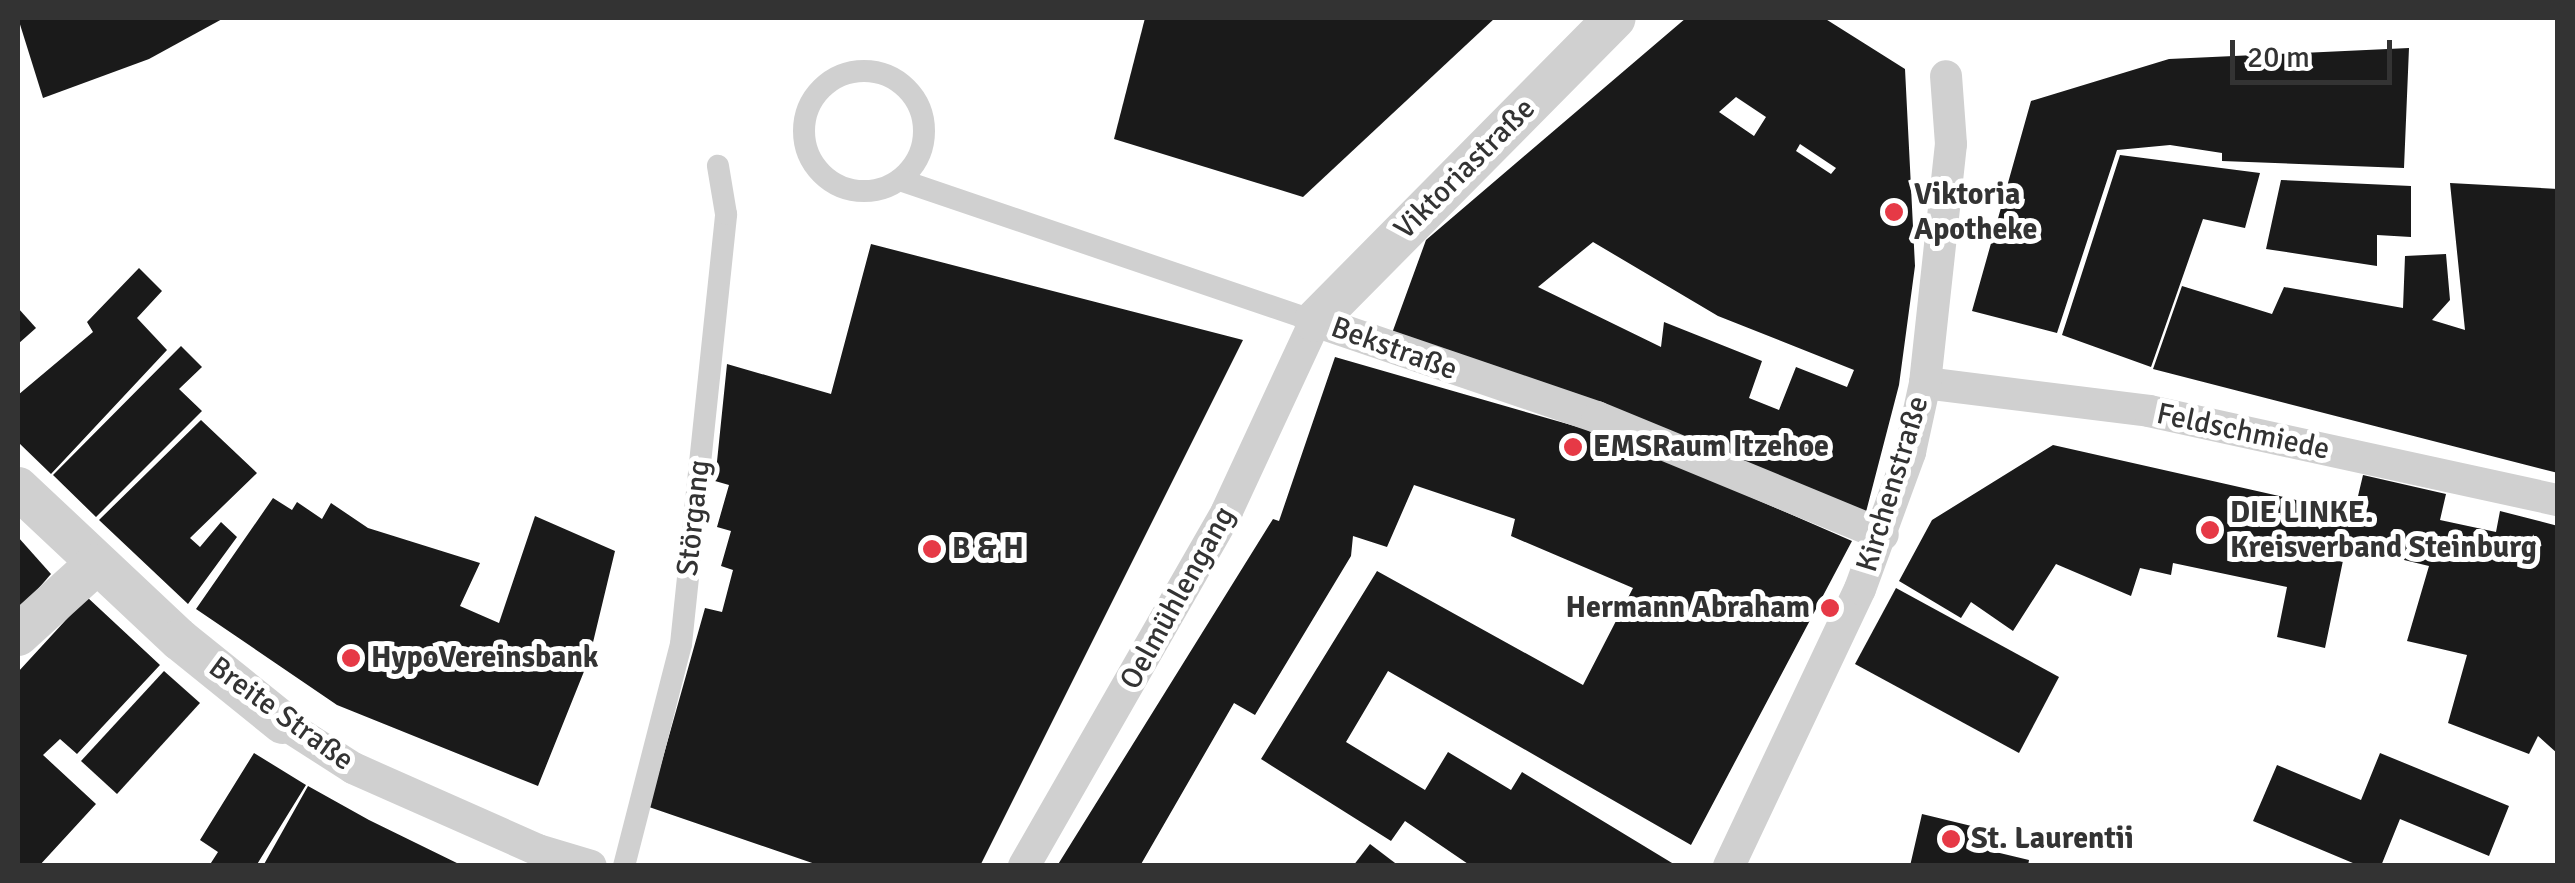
<!DOCTYPE html>
<meta charset="utf-8">
<style>
body{margin:0}
#map{position:relative;width:2575px;height:883px;overflow:hidden;background:#fff;font-family:Signika,sans-serif}
div>[style]{position:absolute}
.building>*{inset:0;background:#1a1a1a}
.service>*{height:22px;margin:-11px;padding:0 11px;transform-origin:11px;border-radius:11px;background:#d0d0d0}
.service>.ring{margin:-11px;padding:0;box-sizing:content-box;background:none;border:22px solid #d0d0d0;border-radius:50%}
.pedestrian>*{height:32px;margin:-16px;padding:0 16px;transform-origin:16px;border-radius:16px;background:#d0d0d0}
.minor>*{height:42px;margin:-21px;padding:0 21px;transform-origin:21px;border-radius:21px;background:#d0d0d0}
.dots>*{width:28px;height:28px;translate:-50% -50%;box-sizing:border-box;border:5px solid #fff;border-radius:50%}
span{translate:-50% -50%;white-space:nowrap;text-align:center;line-height:1.15;-webkit-text-stroke:10px #fff;paint-order:stroke}
.street-label{font-size:30px;color:#333}
.poi-label{font-size:30px;color:#333;font-weight:700}
.left{translate:0 -50%;text-align:left}
.right{translate:-100% -50%;text-align:right}
.frame{position:absolute;inset:0;border:20px solid #333;pointer-events:none}
.scale{position:absolute;left:2230px;top:40px;width:162px;height:45px;box-sizing:border-box;border:5px solid #333;border-top:0;padding-left:12px;font-size:30px;line-height:35px;white-space:nowrap;color:#333;-webkit-text-stroke:8px #fff;paint-order:stroke}
</style>
<div id="map">
<div class="building">
<div style="clip-path:polygon(18px 18px,224px 18px,149px 59px,43px 98px)"></div>
<div style="clip-path:polygon(1145px 18px,1495px 18px,1303px 197px,1114px 139px)"></div>
<div style="clip-path:polygon(evenodd,1686px 18px,1824px 18px,1905px 69px,1915px 266px,1899px 385px,1866px 512px,1391px 336px,1426px 240px,1686px 18px,1736px 97px,1766px 117px,1754px 136px,1719px 112px,1736px 97px,1686px 18px,1800px 144px,1836px 168px,1831px 174px,1796px 151px,1800px 144px,1686px 18px,1593px 242px,1718px 316px,1854px 370px,1847px 387px,1796px 367px,1779px 410px,1749px 398px,1762px 361px,1664px 322px,1661px 347px,1538px 287px,1593px 242px)"></div>
<div style="clip-path:polygon(2409px 48px,2404px 168px,2222px 161px,2222px 153px,2170px 145px,2117px 150px,2057px 333px,1972px 311px,2031px 101px,2169px 59px)"></div>
<div style="clip-path:polygon(2120px 155px,2260px 173px,2245px 228px,2203px 219px,2151px 367px,2062px 335px)"></div>
<div style="clip-path:polygon(2281px 180px,2411px 186px,2411px 237px,2377px 235px,2377px 266px,2266px 249px)"></div>
<div style="clip-path:polygon(2450px 183px,2558px 189px,2558px 473px,2153px 369px,2182px 286px,2272px 314px,2284px 287px,2403px 308px,2405px 256px,2446px 254px,2450px 300px,2432px 320px,2465px 330px)"></div>
<div style="clip-path:polygon(871px 244px,1243px 340px,980px 866px,821px 866px,649px 807px,705px 608px,722px 612px,733px 570px,721px 566px,731px 531px,717px 527px,729px 485px,715px 481px,727px 364px,831px 394px)"></div>
<div style="clip-path:polygon(139px 268px,162px 291px,137px 318px,167px 350px,51px 474px,18px 442px,18px 395px,93px 332px,87px 322px)"></div>
<div style="clip-path:polygon(18px 308px,36px 328px,18px 344px)"></div>
<div style="clip-path:polygon(181px 346px,202px 367px,179px 389px,202px 411px,96px 517px,53px 475px)"></div>
<div style="clip-path:polygon(1335px 357px,1613px 437px,1852px 541px,1691px 845px,1388px 671px,1346px 742px,1425px 790px,1448px 752px,1511px 790px,1522px 772px,1677px 866px,1471px 866px,1405px 821px,1391px 841px,1261px 759px,1377px 571px,1583px 685px,1633px 588px,1511px 536px,1515px 519px,1414px 485px,1387px 547px,1353px 536px,1351px 556px,1255px 715px,1234px 703px,1140px 866px,1057px 866px,1273px 519px,1279px 521px)"></div>
<div style="clip-path:polygon(201px 420px,257px 473px,190px 538px,200px 547px,221px 522px,237px 537px,188px 604px,99px 520px)"></div>
<div style="clip-path:polygon(2053px 445px,2354px 513px,2363px 475px,2446px 494px,2440px 520px,2496px 532px,2500px 511px,2558px 526px,2558px 754px,2538px 736px,2529px 754px,2448px 723px,2467px 655px,2407px 641px,2429px 566px,2346px 546px,2325px 648px,2277px 637px,2287px 587px,2173px 563px,2171px 575px,2140px 568px,2131px 596px,2056px 564px,2013px 631px,1971px 602px,1961px 618px,1899px 581px,1932px 520px)"></div>
<div style="clip-path:polygon(273px 498px,292px 510px,297px 502px,322px 519px,331px 503px,368px 528px,480px 563px,460px 606px,499px 623px,535px 516px,615px 551px,589px 659px,538px 786px,337px 705px,196px 609px)"></div>
<div style="clip-path:polygon(18px 537px,51px 574px,18px 612px)"></div>
<div style="clip-path:polygon(1896px 588px,2059px 677px,2019px 753px,1855px 664px)"></div>
<div style="clip-path:polygon(87px 597px,160px 665px,77px 754px,60px 739px,43px 755px,96px 804px,39px 866px,18px 866px,18px 672px)"></div>
<div style="clip-path:polygon(164px 671px,200px 703px,117px 794px,81px 761px)"></div>
<div style="clip-path:polygon(254px 753px,306px 785px,256px 866px,209px 866px,218px 852px,200px 840px)"></div>
<div style="clip-path:polygon(2380px 753px,2509px 806px,2489px 856px,2400px 819px,2381px 866px,2360px 866px,2253px 821px,2277px 765px,2361px 800px)"></div>
<div style="clip-path:polygon(308px 786px,369px 820px,463px 866px,263px 866px)"></div>
<div style="clip-path:polygon(1922px 814px,1988px 830px,1983px 849px,2029px 860px,2028px 866px,1910px 866px)"></div>
<div style="clip-path:polygon(1370px 844px,1399px 866px,1353px 866px)"></div>
</div>
<div class="service">
<div class="ring" style="left:804px;top:71px;width:98px;height:98px"></div>
<div style="left:900px;top:180px;width:438px;rotate:18.8deg"></div>
<div style="left:624px;top:866px;width:229px;rotate:-75.6deg"></div>
<div style="left:681px;top:644px;width:432px;rotate:-84deg"></div>
<div style="left:726px;top:214px;width:49px;rotate:-99.5deg"></div>
</div>
<div class="pedestrian">
<div style="left:1925px;top:383px;width:226px;rotate:7.1deg"></div>
<div style="left:2149px;top:411px;width:419px;rotate:12.3deg"></div>
<div style="left:283px;top:723px;width:83px;rotate:32.7deg"></div>
<div style="left:353px;top:768px;width:202px;rotate:23.9deg"></div>
<div style="left:538px;top:850px;width:55px;rotate:16.8deg"></div>
<div style="left:1024px;top:866px;width:409px;rotate:-60.2deg"></div>
<div style="left:1227px;top:511px;width:209px;rotate:-65.1deg"></div>
<div style="left:1315px;top:321px;width:298px;rotate:18.8deg"></div>
<div style="left:1597px;top:417px;width:309px;rotate:22.4deg"></div>
<div style="left:1729px;top:866px;width:306px;rotate:-64.7deg"></div>
<div style="left:1860px;top:589px;width:146px;rotate:-69.9deg"></div>
<div style="left:1910px;top:452px;width:71px;rotate:-77.7deg"></div>
<div style="left:1925px;top:383px;width:240px;rotate:-83.8deg"></div>
<div style="left:1951px;top:144px;width:68px;rotate:-94.2deg"></div>
</div>
<div class="minor">
<div style="left:1315px;top:321px;width:426px;rotate:-45.3deg"></div>
<div style="left:18px;top:488px;width:222px;rotate:43.2deg"></div>
<div style="left:180px;top:640px;width:132px;rotate:38.9deg"></div>
<div style="left:18px;top:635px;width:104px;rotate:-42.3deg"></div>
</div>
<div class="dots">
<div style="left:1894px;top:212px;background:#e63946"></div>
<div style="left:1573px;top:447px;background:#e63946"></div>
<div style="left:2210px;top:530px;background:#e63946"></div>
<div style="left:932px;top:549px;background:#e63946"></div>
<div style="left:1830px;top:608px;background:#e63946"></div>
<div style="left:351px;top:658px;background:#e63946"></div>
<div style="left:1951px;top:839px;background:#e63946"></div>
</div>
<div class="street-label">
<span style="left:1465px;top:169px;rotate:-45deg">Viktoriastraße</span>
<span style="left:1394px;top:349px;rotate:20deg">Bekstraße</span>
<span style="left:2243px;top:432px;rotate:12deg">Feldschmiede</span>
<span style="left:1893px;top:484px;rotate:-73deg">Kirchenstraße</span>
<span style="left:694px;top:518px;rotate:-84deg">Störgang</span>
<span style="left:1178px;top:598px;rotate:-61deg">Oelmühlengang</span>
<span style="left:281px;top:714px;rotate:36deg">Breite Straße</span>
</div>
<div class="poi-label">
<span class="left" style="left:1914px;top:212px">Viktoria<br>Apotheke</span>
<span class="left" style="left:1593px;top:447px">EMSRaum Itzehoe</span>
<span class="left" style="left:2230px;top:530px">DIE LINKE.<br>Kreisverband Steinburg</span>
<span class="left" style="left:952px;top:549px">B &amp; H</span>
<span class="right" style="left:1810px;top:608px">Hermann Abraham</span>
<span class="left" style="left:371px;top:658px">HypoVereinsbank</span>
<span class="left" style="left:1971px;top:839px">St. Laurentii</span>
</div>
<div class="frame"></div>
<div class="scale">20 m</div>
</div>
